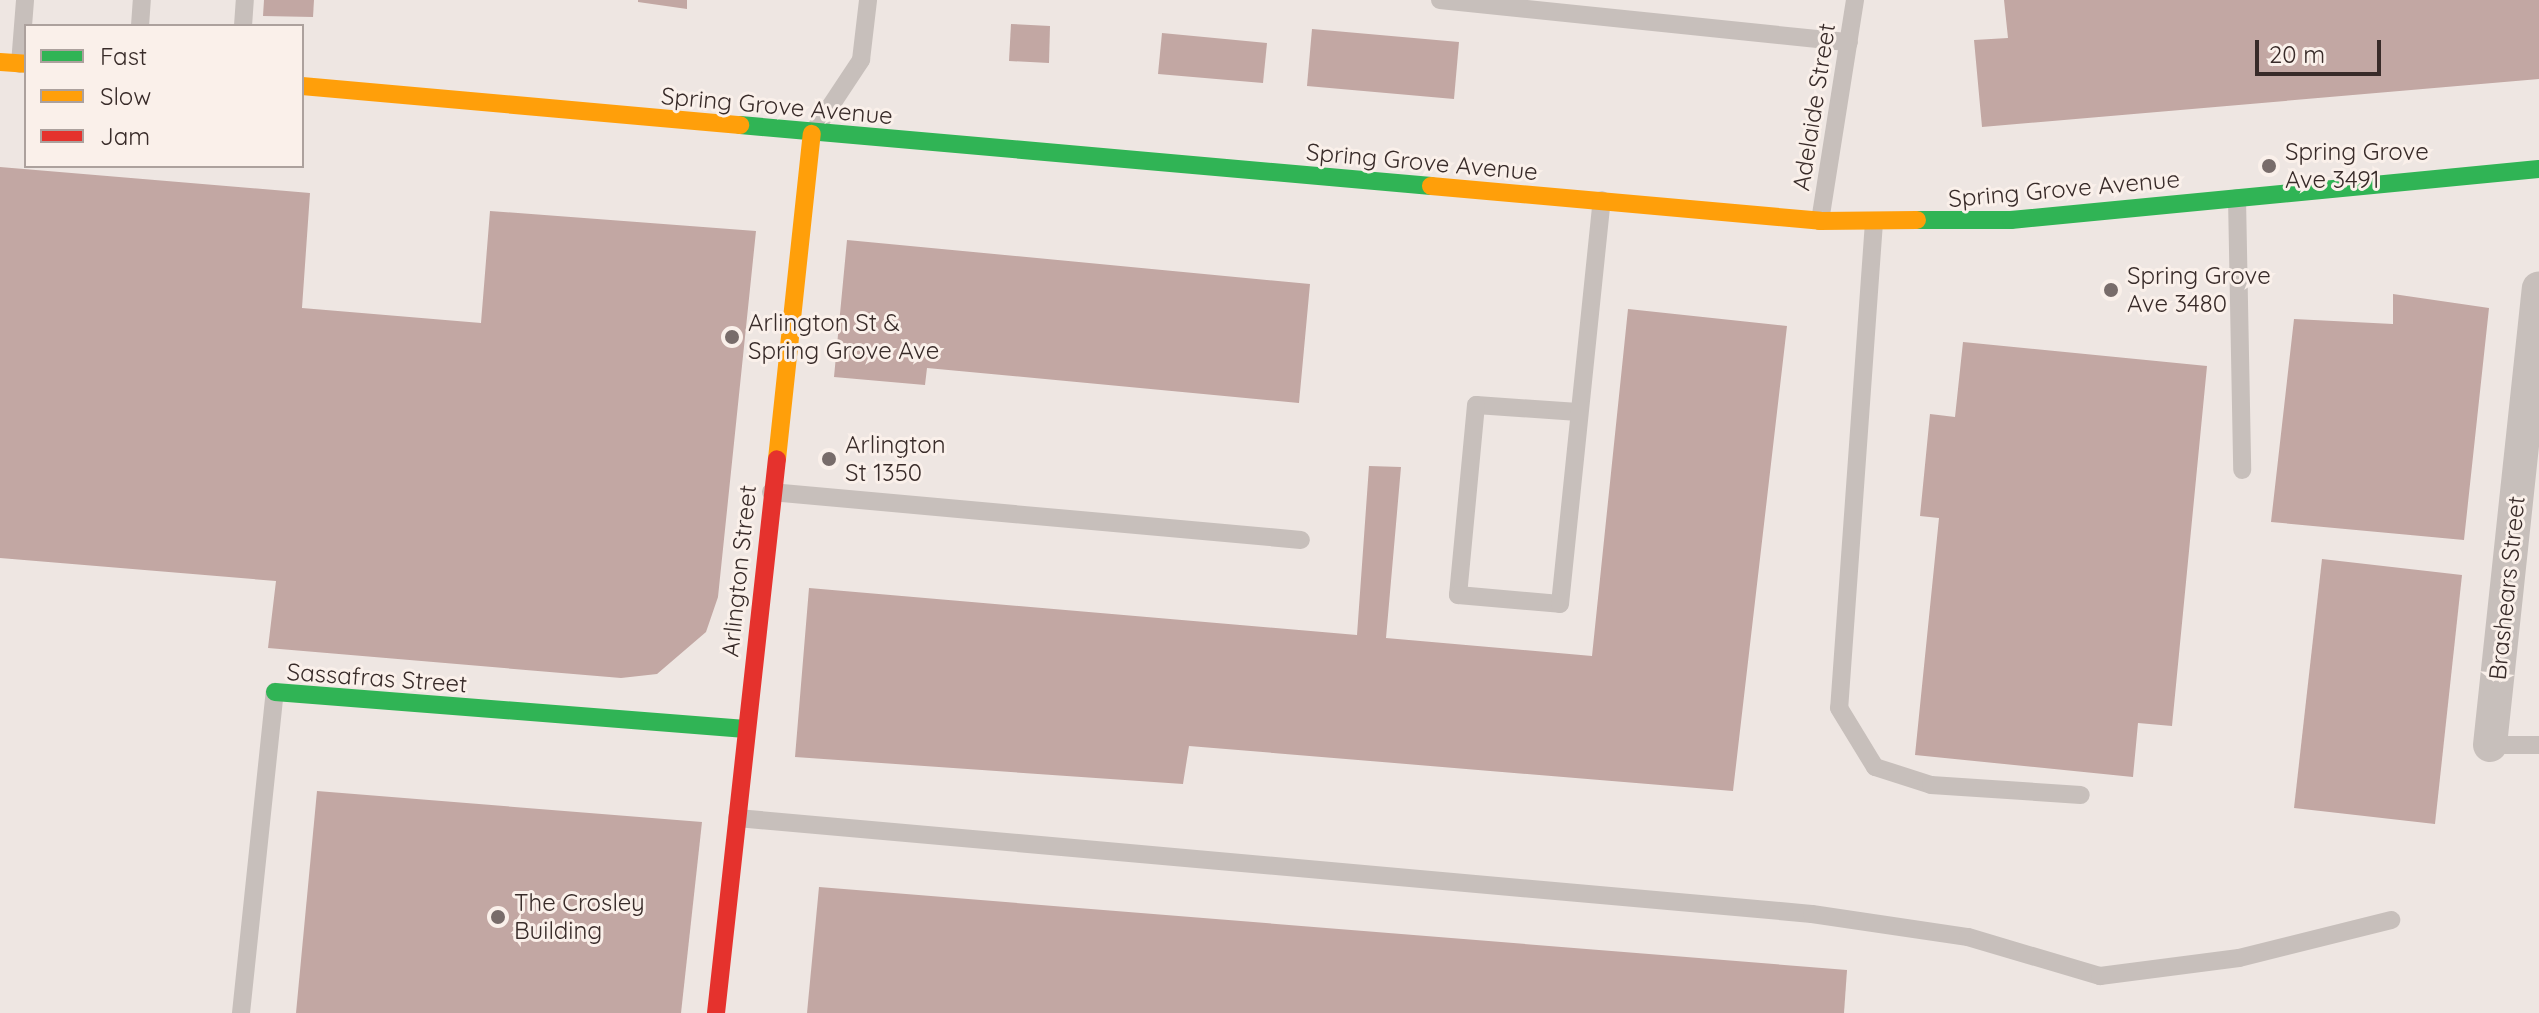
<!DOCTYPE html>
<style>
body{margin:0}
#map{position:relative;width:2539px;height:1013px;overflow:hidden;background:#eee6e2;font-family:Quicksand,sans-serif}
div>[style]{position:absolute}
.building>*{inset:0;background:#c2a7a3}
.lane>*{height:18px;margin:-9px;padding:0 9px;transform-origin:9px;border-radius:9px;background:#c7bfbb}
.street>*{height:34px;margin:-17px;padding:0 17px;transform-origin:17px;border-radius:17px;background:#c7bfbb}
.fast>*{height:18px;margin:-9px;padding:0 9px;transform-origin:9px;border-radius:9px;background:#30b455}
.slow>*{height:18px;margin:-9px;padding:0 9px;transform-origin:9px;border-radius:9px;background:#ff9f0a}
.jam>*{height:18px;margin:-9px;padding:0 9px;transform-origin:9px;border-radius:9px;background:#e5322d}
.dots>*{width:22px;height:22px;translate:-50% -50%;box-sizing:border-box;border:4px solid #faf0ea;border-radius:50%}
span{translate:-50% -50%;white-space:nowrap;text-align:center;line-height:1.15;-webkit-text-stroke:6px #faf0ea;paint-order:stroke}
.street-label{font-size:24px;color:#382b29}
.poi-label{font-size:24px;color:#382b29}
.left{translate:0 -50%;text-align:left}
.legend{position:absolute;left:24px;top:24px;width:280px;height:144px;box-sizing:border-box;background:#faf0ea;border:2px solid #aca19d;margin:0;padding:10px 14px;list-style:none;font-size:24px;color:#382b29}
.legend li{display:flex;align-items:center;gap:16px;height:40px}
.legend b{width:40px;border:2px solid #aca19d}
.scale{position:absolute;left:2255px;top:40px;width:126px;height:36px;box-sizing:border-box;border:4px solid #382b29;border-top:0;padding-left:10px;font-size:24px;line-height:28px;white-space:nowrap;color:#382b29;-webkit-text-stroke:6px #faf0ea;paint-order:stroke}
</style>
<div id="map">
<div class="building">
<div style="clip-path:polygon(264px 0,314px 0,313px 17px,263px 16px)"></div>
<div style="clip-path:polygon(638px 0,687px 0,687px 9px,638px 2px)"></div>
<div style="clip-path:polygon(2004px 0,2539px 0,2539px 79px,1982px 127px,1974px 40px,2008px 38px)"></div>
<div style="clip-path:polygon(1011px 24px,1050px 26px,1049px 63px,1009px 61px)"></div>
<div style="clip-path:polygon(1312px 29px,1459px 42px,1454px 99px,1307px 86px)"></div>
<div style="clip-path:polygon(1162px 33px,1267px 43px,1263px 83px,1158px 74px)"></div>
<div style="clip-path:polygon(0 167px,310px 193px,302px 308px,481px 323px,490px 211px,756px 231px,718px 597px,706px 632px,657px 674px,621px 678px,268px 648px,276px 581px,0 558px)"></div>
<div style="clip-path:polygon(847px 240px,1310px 284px,1299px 403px,927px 368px,925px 385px,834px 377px)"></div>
<div style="clip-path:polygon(2393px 294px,2489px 308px,2464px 540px,2271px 522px,2294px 319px,2393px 324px)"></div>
<div style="clip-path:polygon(1628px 309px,1787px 326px,1733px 791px,1189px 746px,1183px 784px,795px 757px,809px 588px,1357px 635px,1369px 466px,1401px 467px,1386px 638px,1592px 656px)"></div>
<div style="clip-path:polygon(1963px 342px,2207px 366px,2172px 726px,2138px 723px,2133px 777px,1915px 755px,1939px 518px,1920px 516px,1930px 414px,1955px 417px)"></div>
<div style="clip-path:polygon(2322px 559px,2462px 575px,2435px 824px,2294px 808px)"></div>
<div style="clip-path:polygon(317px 791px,702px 822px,681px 1013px,296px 1013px)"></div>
<div style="clip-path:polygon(819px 887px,1847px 970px,1844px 1013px,807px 1013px)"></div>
</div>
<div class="lane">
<div style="left:1440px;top:0;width:411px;rotate:5.9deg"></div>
<div style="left:140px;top:26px;width:26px;rotate:-86deg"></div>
<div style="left:243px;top:26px;width:26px;rotate:-86deg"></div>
<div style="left:20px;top:64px;width:64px;rotate:-85.5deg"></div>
<div style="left:816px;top:128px;width:82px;rotate:-56.5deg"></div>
<div style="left:861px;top:60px;width:60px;rotate:-83.3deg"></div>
<div style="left:2237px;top:198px;width:272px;rotate:88.9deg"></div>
<div style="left:1820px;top:221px;width:224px;rotate:-81deg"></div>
<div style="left:1874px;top:222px;width:487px;rotate:94.1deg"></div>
<div style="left:1839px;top:708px;width:69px;rotate:58.6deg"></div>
<div style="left:1875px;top:767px;width:59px;rotate:17.8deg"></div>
<div style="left:1931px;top:785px;width:150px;rotate:3.8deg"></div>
<div style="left:1578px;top:412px;width:102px;rotate:-176.1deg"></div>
<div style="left:1476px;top:405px;width:191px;rotate:95.4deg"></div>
<div style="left:1458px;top:595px;width:102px;rotate:5deg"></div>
<div style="left:1560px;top:604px;width:406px;rotate:-84.1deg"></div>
<div style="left:771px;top:492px;width:532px;rotate:5.17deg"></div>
<div style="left:2490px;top:745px;width:49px"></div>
<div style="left:737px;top:818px;width:1079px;rotate:5.1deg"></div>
<div style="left:1812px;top:914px;width:158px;rotate:8.4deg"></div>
<div style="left:1968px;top:937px;width:138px;rotate:16.5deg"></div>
<div style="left:2100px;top:976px;width:140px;rotate:-7.4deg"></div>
<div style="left:2239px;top:958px;width:157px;rotate:-14deg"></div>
<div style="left:241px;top:1013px;width:323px;rotate:-84deg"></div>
</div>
<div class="street">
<div style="left:2490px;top:745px;width:459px;rotate:-83.9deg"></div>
</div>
<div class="fast">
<div style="left:740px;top:125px;width:694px;rotate:5.04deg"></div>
<div style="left:1917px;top:220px;width:94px"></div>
<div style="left:2011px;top:220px;width:530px;rotate:-5.52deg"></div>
<div style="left:275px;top:692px;width:472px;rotate:4.5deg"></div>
</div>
<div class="slow">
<div style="left:0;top:62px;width:26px;rotate:4deg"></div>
<div style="left:302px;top:86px;width:440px;rotate:5.1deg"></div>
<div style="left:1431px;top:186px;width:391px;rotate:5.1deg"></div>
<div style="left:1820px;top:221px;width:97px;rotate:-0.6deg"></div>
<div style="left:777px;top:459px;width:327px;rotate:-83.9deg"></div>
</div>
<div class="jam">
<div style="left:716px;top:1013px;width:557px;rotate:-83.72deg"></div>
</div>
<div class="dots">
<div style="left:2269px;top:166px;background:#786c6a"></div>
<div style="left:2111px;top:290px;background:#786c6a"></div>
<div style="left:732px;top:337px;background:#786c6a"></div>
<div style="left:829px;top:459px;background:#786c6a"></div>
<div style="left:498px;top:917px;background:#786c6a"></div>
</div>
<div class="street-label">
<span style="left:777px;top:106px;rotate:5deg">Spring Grove Avenue</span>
<span style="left:1814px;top:107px;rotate:-81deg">Adelaide Street</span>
<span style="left:1422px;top:162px;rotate:5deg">Spring Grove Avenue</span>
<span style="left:2064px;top:189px;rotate:-5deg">Spring Grove Avenue</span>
<span style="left:739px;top:571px;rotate:-84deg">Arlington Street</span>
<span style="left:2507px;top:588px;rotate:-84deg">Brashears Street</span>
<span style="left:377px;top:678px;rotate:4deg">Sassafras Street</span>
</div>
<div class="poi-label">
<span class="left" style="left:2285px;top:166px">Spring Grove<br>Ave 3491</span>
<span class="left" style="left:2127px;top:290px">Spring Grove<br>Ave 3480</span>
<span class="left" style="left:748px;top:337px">Arlington St &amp;<br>Spring Grove Ave</span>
<span class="left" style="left:845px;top:459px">Arlington<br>St 1350</span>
<span class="left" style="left:514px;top:917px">The Crosley<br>Building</span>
</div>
<ul class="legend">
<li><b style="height:10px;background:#30b455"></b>Fast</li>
<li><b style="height:10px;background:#ff9f0a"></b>Slow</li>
<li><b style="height:10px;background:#e5322d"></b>Jam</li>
</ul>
<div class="scale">20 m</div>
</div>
